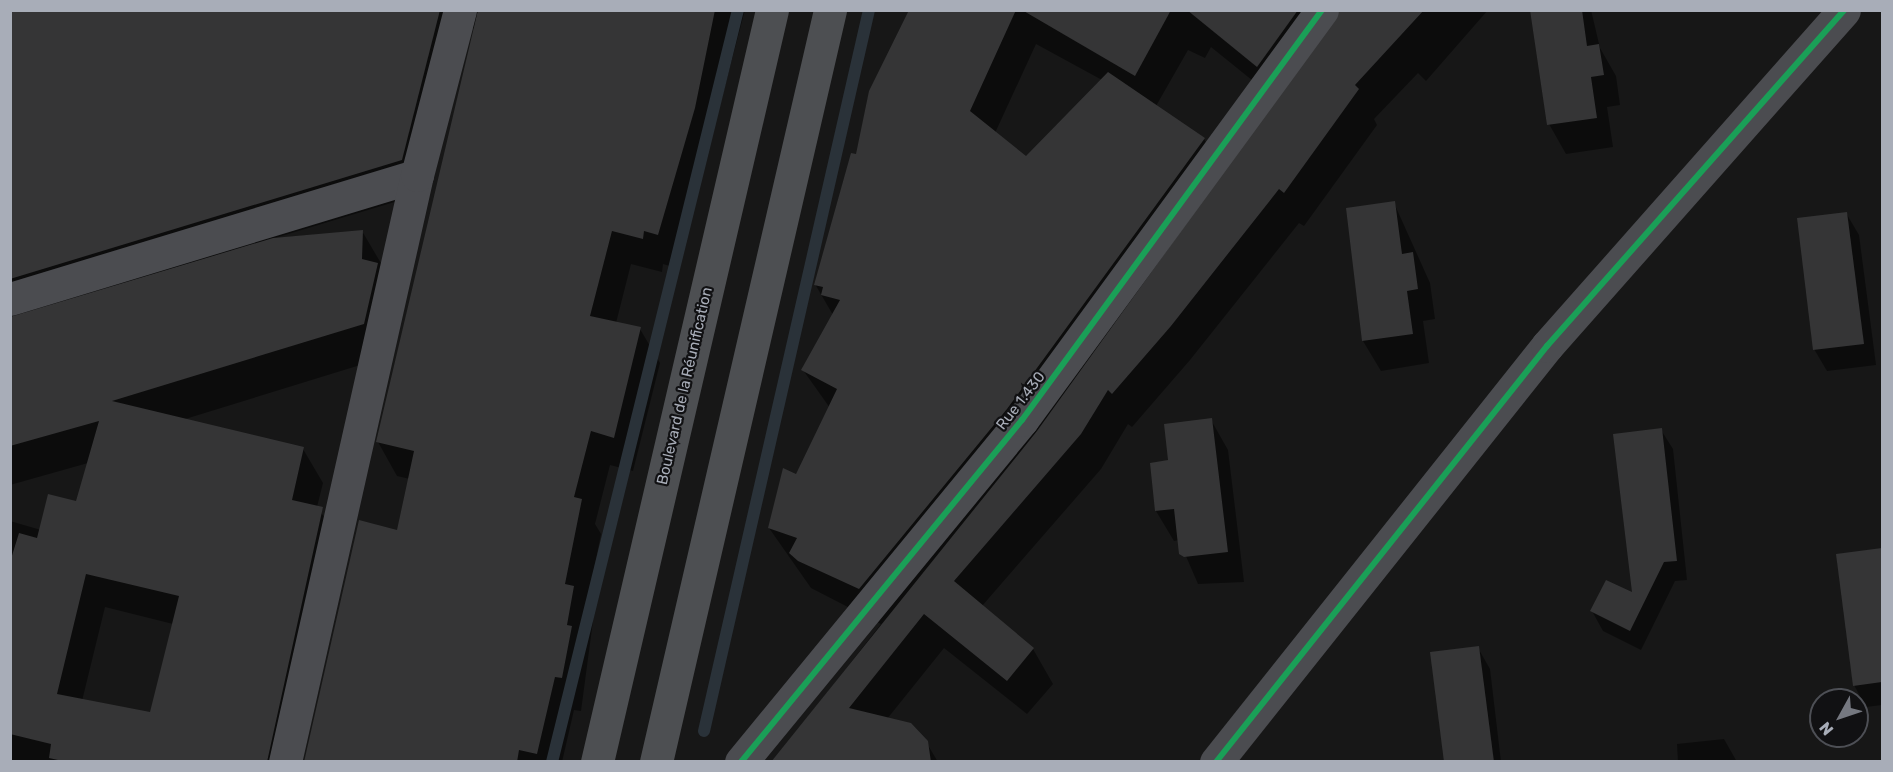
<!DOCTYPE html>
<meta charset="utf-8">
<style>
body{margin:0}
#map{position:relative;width:1893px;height:772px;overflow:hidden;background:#171717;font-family:Rubik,sans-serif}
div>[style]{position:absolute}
.shadow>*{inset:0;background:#0007}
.stream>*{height:12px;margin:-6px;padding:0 6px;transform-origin:6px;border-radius:6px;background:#2a3239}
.building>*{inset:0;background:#353536}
.minor>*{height:33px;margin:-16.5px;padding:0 16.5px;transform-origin:16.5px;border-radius:16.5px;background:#4b4c50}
.primary>*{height:33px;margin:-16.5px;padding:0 16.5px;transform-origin:16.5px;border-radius:16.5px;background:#4d4f52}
.cycleway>*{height:6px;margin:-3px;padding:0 3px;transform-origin:3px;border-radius:3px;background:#1a9f57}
span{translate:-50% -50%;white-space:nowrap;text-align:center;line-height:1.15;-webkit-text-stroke:4.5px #111113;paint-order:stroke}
.street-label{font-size:15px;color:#a8adb8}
.frame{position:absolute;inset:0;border:12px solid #a8adb8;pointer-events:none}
.north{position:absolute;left:1809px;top:688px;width:60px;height:60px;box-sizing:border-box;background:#111113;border:2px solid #4d4f55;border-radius:50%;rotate:230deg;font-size:16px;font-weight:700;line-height:24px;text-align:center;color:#a8adb8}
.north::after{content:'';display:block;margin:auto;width:21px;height:27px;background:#757880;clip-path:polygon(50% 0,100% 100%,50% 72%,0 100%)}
</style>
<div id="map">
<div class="shadow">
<div style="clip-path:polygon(evenodd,10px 10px,745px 10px,677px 268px,663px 264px,662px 272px,631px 264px,616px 323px,640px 329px,660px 363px,633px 471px,610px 465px,595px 524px,601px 534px,586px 609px,593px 621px,581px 711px,574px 710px,562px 762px,306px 762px,398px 532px,410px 479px,397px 476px,378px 442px,477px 28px,466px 30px,421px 194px,275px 238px,362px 231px,382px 265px,383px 358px,182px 420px,303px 449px,323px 483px,317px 507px,342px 542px,293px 762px,10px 762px,10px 521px,41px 530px,77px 503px,88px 463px,10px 485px,10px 10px,105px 607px,173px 624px,151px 713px,82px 701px,105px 607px)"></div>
<div style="clip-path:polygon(evenodd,909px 10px,1488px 10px,1426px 81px,1418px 73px,1374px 119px,1377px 125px,1304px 226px,1299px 223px,1190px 360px,1132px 427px,1128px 424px,1101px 469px,982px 606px,1033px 649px,1053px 684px,1027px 714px,944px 648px,887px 719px,926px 742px,938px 762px,773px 762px,881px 624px,811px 588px,769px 528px,830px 408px,803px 370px,833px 315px,815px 284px,909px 10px,1036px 44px,1102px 80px,1026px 158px,995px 133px,1036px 44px,909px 10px,1211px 47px,1278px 101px,1225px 174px,1204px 139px,1156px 106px,1188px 50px,1205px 58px,1211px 47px)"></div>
<div style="clip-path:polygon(1532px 10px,1591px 10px,1600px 48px,1616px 76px,1620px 105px,1607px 107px,1613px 147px,1566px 154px,1549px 124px)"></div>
<div style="clip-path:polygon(1394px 203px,1430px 283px,1435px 319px,1423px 321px,1429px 363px,1381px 371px,1363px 341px)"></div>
<div style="clip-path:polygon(1846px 213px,1859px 235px,1876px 365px,1827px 371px,1814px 349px)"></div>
<div style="clip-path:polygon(1211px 420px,1228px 450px,1244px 582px,1198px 584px,1179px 540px,1174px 541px,1156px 511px,1151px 464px,1169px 462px)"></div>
<div style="clip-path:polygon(1661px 430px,1673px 449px,1687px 580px,1675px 581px,1641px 650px,1603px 631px,1592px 611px,1634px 595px)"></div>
<div style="clip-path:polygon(1882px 549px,1882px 705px,1866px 707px,1854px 685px,1837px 555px)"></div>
<div style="clip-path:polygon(1478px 648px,1490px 669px,1501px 762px,1445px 762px)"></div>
<div style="clip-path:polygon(1724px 739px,1737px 762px,1678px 762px,1677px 744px)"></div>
</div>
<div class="stream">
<div style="left:704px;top:731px;width:740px;rotate:-77.11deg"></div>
<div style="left:552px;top:762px;width:775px;rotate:-76.11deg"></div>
</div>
<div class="building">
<div style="clip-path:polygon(10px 10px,440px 10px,402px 160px,10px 279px)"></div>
<div style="clip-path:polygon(478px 10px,715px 10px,695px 108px,658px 235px,644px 231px,643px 239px,612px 231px,590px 316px,641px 327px,614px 438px,591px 431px,574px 497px,582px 499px,565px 584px,574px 586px,567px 625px,572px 626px,562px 678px,555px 677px,537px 754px,519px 750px,517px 762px,304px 762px,359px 520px,397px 530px,414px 451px,376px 442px)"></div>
<div style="clip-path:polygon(909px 10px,1016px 10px,970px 111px,1026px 156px,1108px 72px,1205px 138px,1007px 409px,859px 589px,798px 561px,789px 553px,797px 538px,768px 528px,783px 468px,796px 474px,837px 389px,801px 370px,840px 300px,821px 295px,823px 287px,814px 285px,851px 153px,856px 154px,869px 91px)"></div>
<div style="clip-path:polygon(1022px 10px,1171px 10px,1135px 76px)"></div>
<div style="clip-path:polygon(1187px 10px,1298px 10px,1257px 67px)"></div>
<div style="clip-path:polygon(1340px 10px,1424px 10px,1355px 85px,1359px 89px,1284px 193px,1279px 189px,1171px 326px,1112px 394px,1108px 390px,1081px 434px,954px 581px,1034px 648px,1007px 681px,924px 614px,849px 708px,911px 723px,928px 741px,931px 762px,771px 762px,1037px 431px)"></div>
<div style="clip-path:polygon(1530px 10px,1582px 10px,1587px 46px,1599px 44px,1604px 75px,1591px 77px,1597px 118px,1547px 125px)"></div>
<div style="clip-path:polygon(1395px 201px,1402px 254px,1413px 252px,1418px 289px,1407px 291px,1413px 334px,1362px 341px,1346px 208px)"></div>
<div style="clip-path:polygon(1847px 212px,1864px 344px,1813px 350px,1797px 218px)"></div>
<div style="clip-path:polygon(evenodd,363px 230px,362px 259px,378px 263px,364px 324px,112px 401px,304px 447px,292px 500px,323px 507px,267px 762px,67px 762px,49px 758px,51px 744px,10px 734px,10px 562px,19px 533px,37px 538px,48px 494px,76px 501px,99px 421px,10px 446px,10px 317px,273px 238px,363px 230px,86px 574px,179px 596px,150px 712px,57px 694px,86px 574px)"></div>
<div style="clip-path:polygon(1212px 418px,1228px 552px,1184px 557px,1179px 554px,1174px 509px,1155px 511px,1150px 463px,1168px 460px,1164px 424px)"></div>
<div style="clip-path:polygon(1662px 428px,1677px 561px,1664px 562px,1630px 631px,1590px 611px,1606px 580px,1632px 592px,1613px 434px)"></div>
<div style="clip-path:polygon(1882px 548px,1882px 682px,1853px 686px,1836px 554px)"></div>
<div style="clip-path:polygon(1479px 646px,1494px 762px,1444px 762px,1430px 652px)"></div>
</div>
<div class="minor">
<div style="left:10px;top:299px;width:425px;rotate:-16.9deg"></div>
<div style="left:285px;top:762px;width:602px;rotate:-77.33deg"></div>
<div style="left:417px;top:175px;width:171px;rotate:-75.4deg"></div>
<div style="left:741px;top:762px;width:443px;rotate:-50.6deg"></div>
<div style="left:1022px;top:420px;width:508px;rotate:-53.81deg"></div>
<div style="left:1216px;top:762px;width:532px;rotate:-51.49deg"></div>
<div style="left:1547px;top:346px;width:448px;rotate:-48.5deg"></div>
</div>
<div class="primary">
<div style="left:597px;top:762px;width:772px;rotate:-76.9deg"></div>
<div style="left:656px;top:762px;width:772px;rotate:-76.97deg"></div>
</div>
<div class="cycleway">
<div style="left:741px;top:762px;width:443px;rotate:-50.6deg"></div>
<div style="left:1022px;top:420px;width:508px;rotate:-53.81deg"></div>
<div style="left:1216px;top:762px;width:532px;rotate:-51.49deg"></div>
<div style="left:1547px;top:346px;width:448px;rotate:-48.5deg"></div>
</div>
<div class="street-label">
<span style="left:685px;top:386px;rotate:-77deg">Boulevard de la Réunification</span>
<span style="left:1021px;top:401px;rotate:-52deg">Rue 1.430</span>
</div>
<div class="frame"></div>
<div class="north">N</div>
</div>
